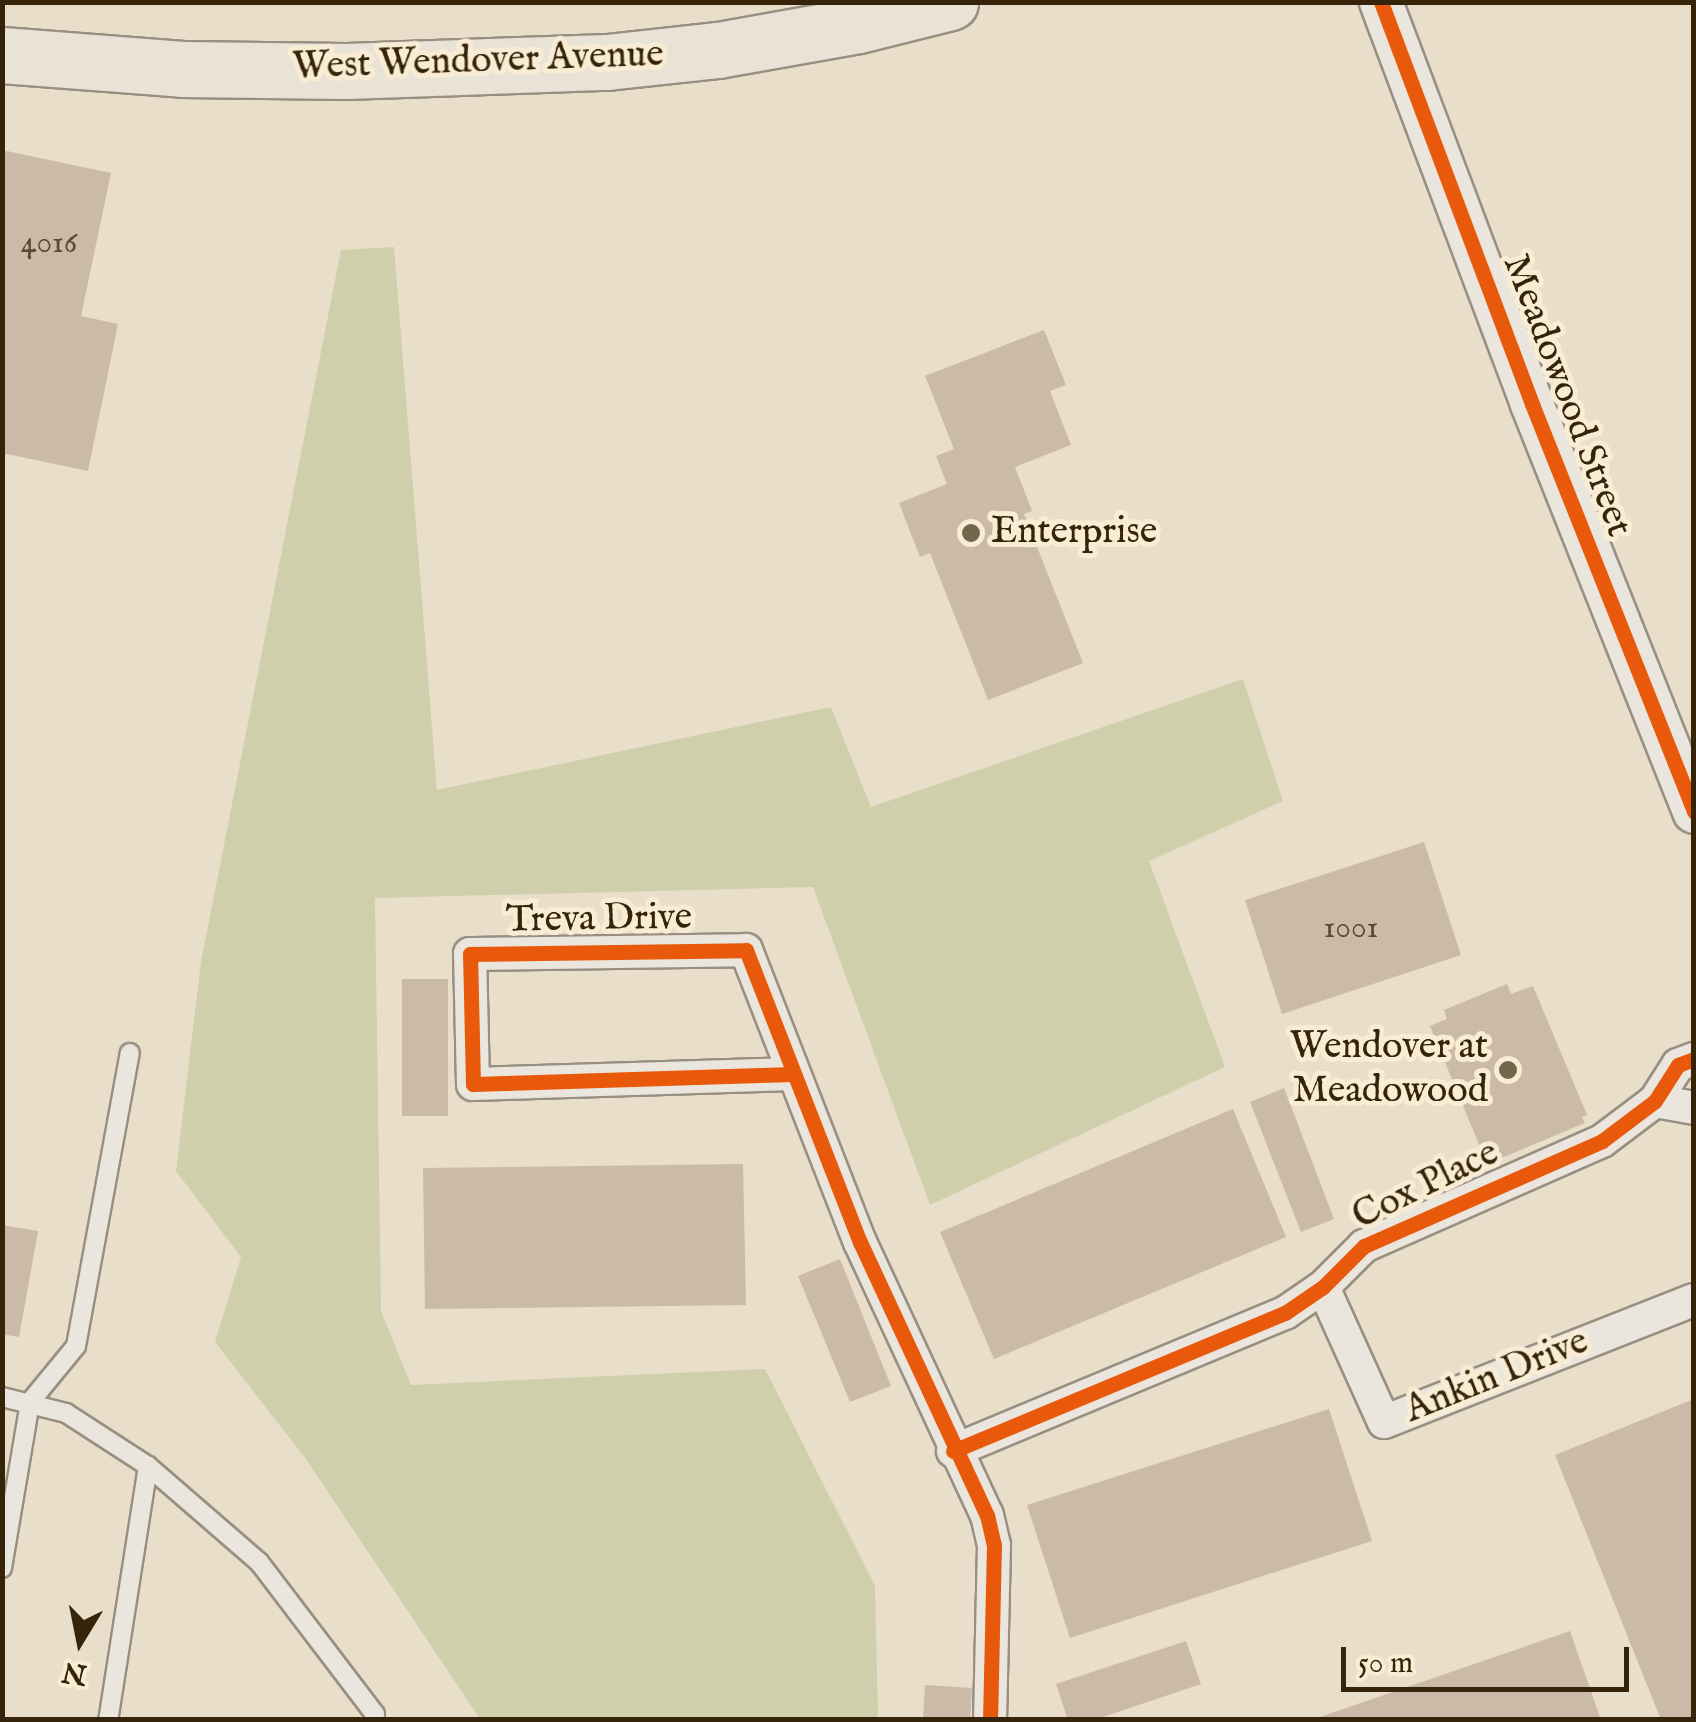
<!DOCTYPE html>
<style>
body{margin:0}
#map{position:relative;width:1696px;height:1722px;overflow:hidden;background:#e8deca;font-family:"IM FELL English",serif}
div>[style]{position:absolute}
.green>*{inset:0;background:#d0cfab}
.building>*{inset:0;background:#cbbaa8}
.roads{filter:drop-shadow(2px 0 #988f81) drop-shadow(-2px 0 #988f81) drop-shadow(0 2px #988f81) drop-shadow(0 -2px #988f81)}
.service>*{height:18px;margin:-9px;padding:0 9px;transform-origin:9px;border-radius:9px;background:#ebe6dd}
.minor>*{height:32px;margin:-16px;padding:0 16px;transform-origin:16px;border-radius:16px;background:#ebe6dd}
.tertiary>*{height:42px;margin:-21px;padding:0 21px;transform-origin:21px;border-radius:21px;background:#ebe6dd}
.trunk>*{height:55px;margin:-27.5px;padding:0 27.5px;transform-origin:27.5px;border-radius:27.5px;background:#e9e2d7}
.cycleway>*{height:15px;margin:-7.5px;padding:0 7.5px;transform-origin:7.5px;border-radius:7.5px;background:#e8590c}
.dots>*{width:28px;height:28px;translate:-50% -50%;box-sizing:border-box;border:5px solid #f8ecd4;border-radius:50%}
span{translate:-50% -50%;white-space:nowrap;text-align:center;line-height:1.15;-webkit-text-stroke:10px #f8ecd4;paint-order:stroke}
.number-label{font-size:32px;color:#5a4a31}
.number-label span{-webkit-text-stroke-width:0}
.street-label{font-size:38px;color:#352409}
.poi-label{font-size:38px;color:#352409}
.left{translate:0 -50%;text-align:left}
.right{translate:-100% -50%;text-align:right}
.frame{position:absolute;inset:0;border:5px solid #352409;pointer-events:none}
.north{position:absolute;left:30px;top:1592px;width:100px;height:100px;-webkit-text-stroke:8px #f8ecd4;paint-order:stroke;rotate:190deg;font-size:28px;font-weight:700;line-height:40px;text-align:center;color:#352409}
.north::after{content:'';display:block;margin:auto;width:35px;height:45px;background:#352409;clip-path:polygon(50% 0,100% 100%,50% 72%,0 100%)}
.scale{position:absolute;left:1341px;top:1647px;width:288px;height:45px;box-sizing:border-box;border:5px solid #352409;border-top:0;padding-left:12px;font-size:30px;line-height:35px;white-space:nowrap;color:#352409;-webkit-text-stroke:8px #f8ecd4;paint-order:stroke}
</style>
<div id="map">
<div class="green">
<div style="clip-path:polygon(394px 247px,437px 790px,831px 707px,871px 807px,1243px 679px,1283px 801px,1149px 861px,1225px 1067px,930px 1205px,813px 887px,375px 898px,381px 1311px,411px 1385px,765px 1369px,875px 1586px,878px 1719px,480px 1719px,306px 1459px,215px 1342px,241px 1257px,176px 1171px,201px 962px,341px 250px)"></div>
</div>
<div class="building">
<div style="clip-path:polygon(2px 150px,111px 173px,81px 316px,118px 324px,88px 471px,2px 453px)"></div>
<div style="clip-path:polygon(1044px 330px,1066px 385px,1050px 391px,1071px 445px,1015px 467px,1032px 511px,1024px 514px,1083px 663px,988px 700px,930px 553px,920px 557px,899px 503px,947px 484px,936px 456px,954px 449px,925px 376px)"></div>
<div style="clip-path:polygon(1424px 842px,1461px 955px,1282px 1014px,1245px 900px)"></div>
<div style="clip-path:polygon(402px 979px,448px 979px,448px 1116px,402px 1116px)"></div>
<div style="clip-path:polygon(1507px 984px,1511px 994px,1533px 986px,1587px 1115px,1582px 1117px,1585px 1123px,1487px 1164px,1430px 1026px,1447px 1019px,1444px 1010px)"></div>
<div style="clip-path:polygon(1284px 1088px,1334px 1219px,1301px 1232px,1250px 1102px)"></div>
<div style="clip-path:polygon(1233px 1109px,1286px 1237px,994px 1359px,940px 1232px)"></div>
<div style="clip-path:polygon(743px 1164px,746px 1305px,425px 1309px,423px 1168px)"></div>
<div style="clip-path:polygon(2px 1225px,38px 1231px,19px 1337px,2px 1334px)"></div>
<div style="clip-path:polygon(840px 1259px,891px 1386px,850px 1402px,798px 1276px)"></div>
<div style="clip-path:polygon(1694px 1399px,1694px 1720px,1661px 1720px,1555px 1455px)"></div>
<div style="clip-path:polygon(1329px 1409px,1372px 1541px,1070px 1638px,1027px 1505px)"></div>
<div style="clip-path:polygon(1570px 1631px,1601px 1720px,1314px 1720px,1314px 1719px)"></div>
<div style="clip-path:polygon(1186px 1641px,1201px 1684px,1094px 1720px,1068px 1720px,1056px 1684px)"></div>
<div style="clip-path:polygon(925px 1685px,972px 1688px,970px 1720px,923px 1720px)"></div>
</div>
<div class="roads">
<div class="service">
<div style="left:2px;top:1397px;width:66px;rotate:14deg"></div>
<div style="left:66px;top:1413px;width:98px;rotate:32.9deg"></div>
<div style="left:148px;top:1466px;width:257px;rotate:98.9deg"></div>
<div style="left:148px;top:1466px;width:147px;rotate:40.9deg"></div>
<div style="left:259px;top:1562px;width:191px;rotate:52.7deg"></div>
<div style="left:375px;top:1714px;width:6px;rotate:99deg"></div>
<div style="left:2px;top:1568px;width:168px;rotate:-80.4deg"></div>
<div style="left:30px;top:1402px;width:72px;rotate:-50.6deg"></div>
<div style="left:76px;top:1346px;width:298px;rotate:-79.6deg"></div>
</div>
<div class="minor">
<div style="left:793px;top:1074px;width:320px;rotate:178.2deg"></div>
<div style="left:473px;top:1084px;width:130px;rotate:-91.3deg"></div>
<div style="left:470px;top:954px;width:276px;rotate:-0.8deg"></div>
<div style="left:746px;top:950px;width:313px;rotate:68.7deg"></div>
<div style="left:860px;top:1242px;width:301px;rotate:65.1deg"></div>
<div style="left:987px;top:1515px;width:31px;rotate:77deg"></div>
<div style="left:994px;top:1545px;width:175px;rotate:91.3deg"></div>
<div style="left:1655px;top:1101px;width:40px;rotate:10deg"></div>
<div style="left:1323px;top:1287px;width:148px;rotate:65.7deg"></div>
<div style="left:1384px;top:1422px;width:333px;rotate:-21.5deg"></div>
<div style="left:953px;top:1451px;width:360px;rotate:-22.6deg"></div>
<div style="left:1285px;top:1313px;width:46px;rotate:-34.4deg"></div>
<div style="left:1323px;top:1287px;width:58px;rotate:-45deg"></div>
<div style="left:1364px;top:1246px;width:260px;rotate:-23.8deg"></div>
<div style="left:1602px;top:1141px;width:66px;rotate:-37deg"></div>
<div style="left:1655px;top:1101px;width:43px;rotate:-57.4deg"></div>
<div style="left:1678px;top:1065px;width:17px;rotate:-21deg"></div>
</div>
<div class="tertiary">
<div style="left:1381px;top:2px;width:429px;rotate:69.4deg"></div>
<div style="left:1532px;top:404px;width:439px;rotate:68.3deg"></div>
</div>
<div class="trunk">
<div style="left:2px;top:55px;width:181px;rotate:4.4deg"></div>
<div style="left:182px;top:69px;width:164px;rotate:0.7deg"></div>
<div style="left:346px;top:71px;width:261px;rotate:-2deg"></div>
<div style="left:607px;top:62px;width:112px;rotate:-6.2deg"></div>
<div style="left:718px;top:50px;width:142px;rotate:-10.1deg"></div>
<div style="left:858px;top:25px;width:95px;rotate:-14deg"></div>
</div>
</div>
<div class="cycleway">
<div style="left:1381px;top:2px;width:429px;rotate:69.4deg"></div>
<div style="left:1532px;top:404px;width:439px;rotate:68.3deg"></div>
<div style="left:793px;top:1074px;width:320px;rotate:178.2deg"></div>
<div style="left:473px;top:1084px;width:130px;rotate:-91.3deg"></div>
<div style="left:470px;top:954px;width:276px;rotate:-0.8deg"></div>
<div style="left:746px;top:950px;width:313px;rotate:68.7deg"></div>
<div style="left:860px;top:1242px;width:301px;rotate:65.1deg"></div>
<div style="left:987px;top:1515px;width:31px;rotate:77deg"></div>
<div style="left:994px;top:1545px;width:175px;rotate:91.3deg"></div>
<div style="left:953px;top:1451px;width:360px;rotate:-22.6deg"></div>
<div style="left:1285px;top:1313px;width:46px;rotate:-34.4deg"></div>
<div style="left:1323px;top:1287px;width:58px;rotate:-45deg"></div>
<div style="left:1364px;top:1246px;width:260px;rotate:-23.8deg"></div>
<div style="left:1602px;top:1141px;width:66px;rotate:-37deg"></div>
<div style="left:1655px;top:1101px;width:43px;rotate:-57.4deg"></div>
<div style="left:1678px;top:1065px;width:17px;rotate:-21deg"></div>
</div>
<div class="dots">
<div style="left:971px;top:533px;background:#74654d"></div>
<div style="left:1508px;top:1070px;background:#74654d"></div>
</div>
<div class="number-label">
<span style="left:49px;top:244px">4016</span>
<span style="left:1351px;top:929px">1001</span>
</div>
<div class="street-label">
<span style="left:478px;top:62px;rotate:-2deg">West Wendover Avenue</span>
<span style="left:1566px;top:396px;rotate:69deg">Meadowood Street</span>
<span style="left:599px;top:920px;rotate:-1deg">Treva Drive</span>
<span style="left:1426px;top:1186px;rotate:-26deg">Cox Place</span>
<span style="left:1497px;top:1377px;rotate:-22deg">Ankin Drive</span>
</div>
<div class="poi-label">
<span class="left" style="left:991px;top:533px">Enterprise</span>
<span class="right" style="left:1488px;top:1070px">Wendover at<br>Meadowood</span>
</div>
<div class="frame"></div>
<div class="north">N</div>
<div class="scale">50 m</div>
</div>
